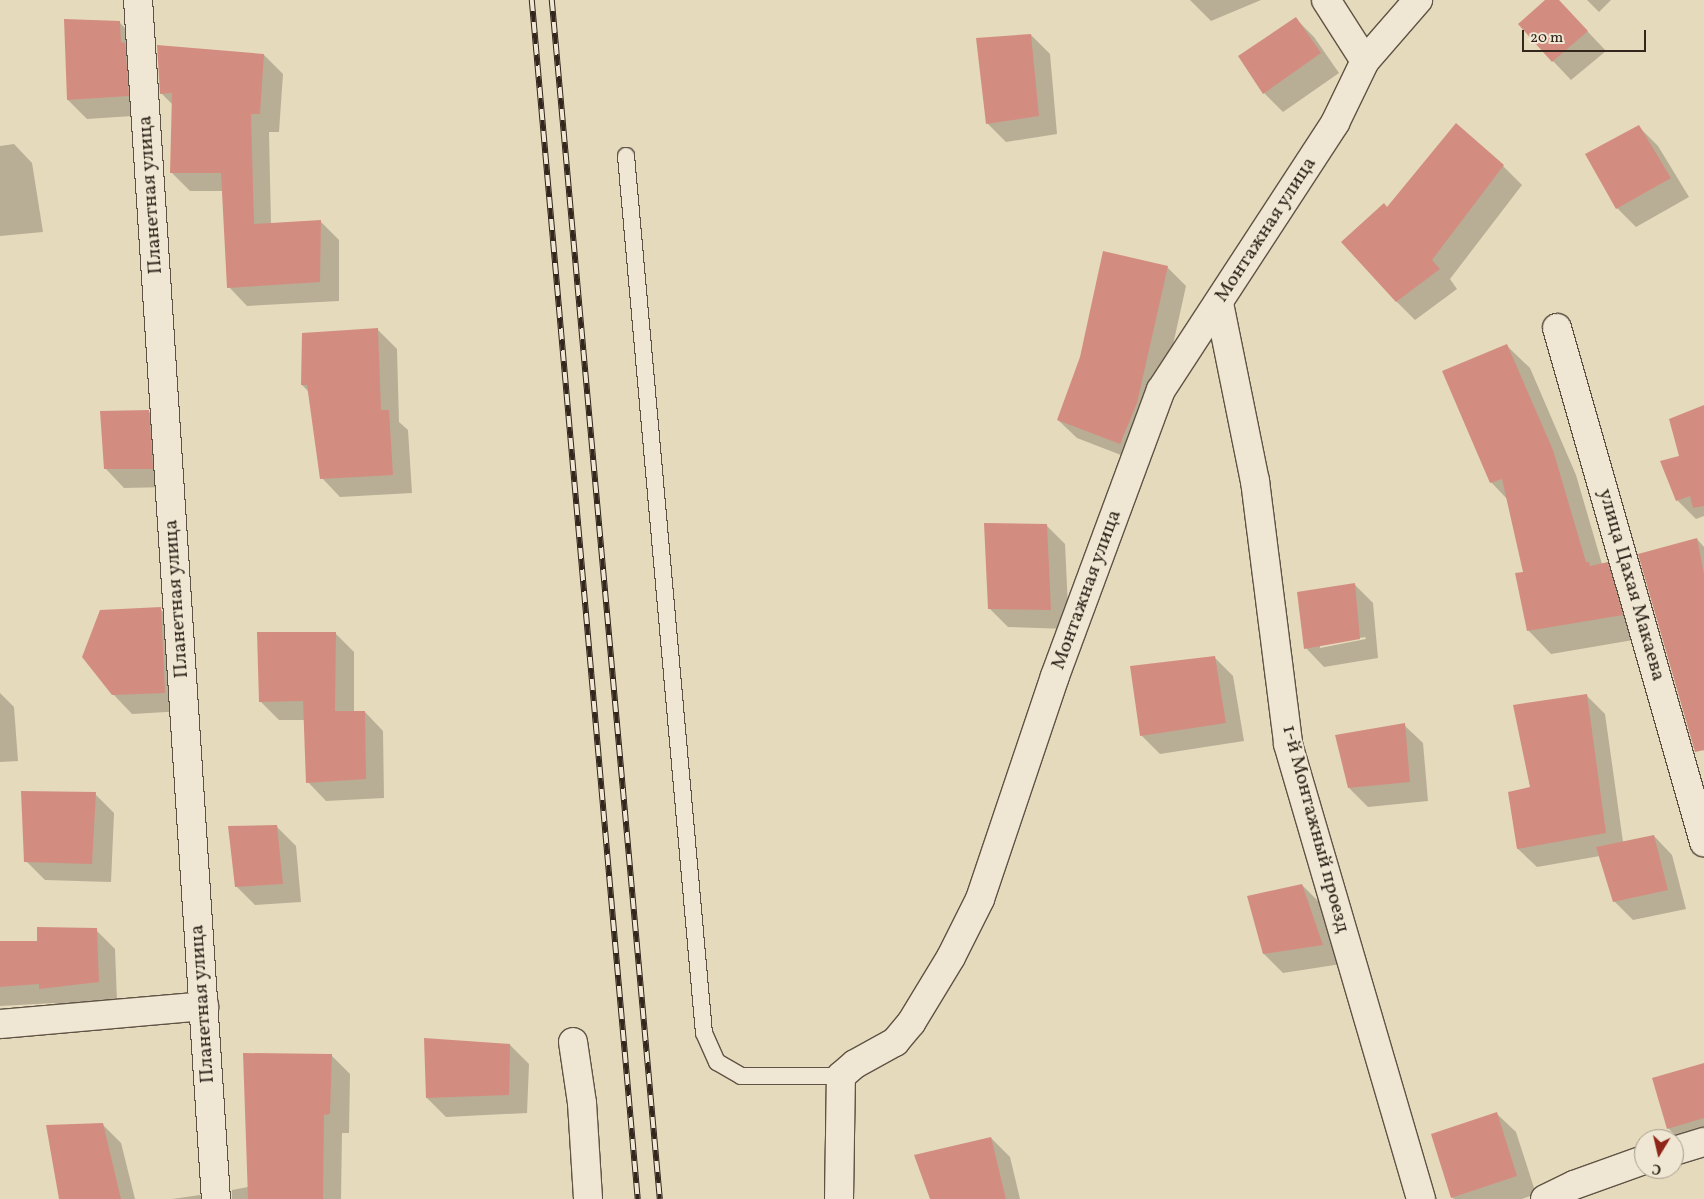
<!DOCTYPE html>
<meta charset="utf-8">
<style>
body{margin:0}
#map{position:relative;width:1704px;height:1199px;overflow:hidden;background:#e6dabc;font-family:Vollkorn,serif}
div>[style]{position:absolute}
.shadow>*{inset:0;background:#0003}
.building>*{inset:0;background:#d38d80}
.roads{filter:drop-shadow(1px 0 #5f5345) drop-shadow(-1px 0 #5f5345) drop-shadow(0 1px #5f5345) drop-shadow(0 -1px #5f5345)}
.service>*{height:16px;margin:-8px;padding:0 8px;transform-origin:8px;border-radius:8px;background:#efe7d3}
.minor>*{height:28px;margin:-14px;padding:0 14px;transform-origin:14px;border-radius:14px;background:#efe7d3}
.rail>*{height:5.5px;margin-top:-2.75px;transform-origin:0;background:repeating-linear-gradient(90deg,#efe7d3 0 11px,#32261d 0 22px);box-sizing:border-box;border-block:1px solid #32261d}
span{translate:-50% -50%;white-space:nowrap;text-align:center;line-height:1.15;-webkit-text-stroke:4px #efe7d3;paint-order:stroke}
.street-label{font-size:20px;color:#32261d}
.north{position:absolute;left:1634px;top:1129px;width:50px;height:50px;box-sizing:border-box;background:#efe7d3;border:1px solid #a39a8a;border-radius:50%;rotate:189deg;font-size:14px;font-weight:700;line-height:20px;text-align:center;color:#32261d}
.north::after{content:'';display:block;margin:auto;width:18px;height:22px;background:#8f2418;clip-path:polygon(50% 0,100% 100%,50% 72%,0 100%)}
.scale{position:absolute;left:1522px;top:30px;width:124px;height:22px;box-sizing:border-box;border:2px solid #32261d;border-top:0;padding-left:6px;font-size:15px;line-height:18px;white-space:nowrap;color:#32261d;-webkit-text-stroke:4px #efe7d3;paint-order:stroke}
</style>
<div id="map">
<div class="shadow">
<div style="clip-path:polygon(1190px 0,1261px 0,1211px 21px)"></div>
<div style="clip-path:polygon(1547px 0,1558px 0,1606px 51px,1571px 80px,1553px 61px)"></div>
<div style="clip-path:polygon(1587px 0,1611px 0,1599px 12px)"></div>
<div style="clip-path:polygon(1295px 18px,1314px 37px,1339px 73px,1283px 112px,1264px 93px)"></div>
<div style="clip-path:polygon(119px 22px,138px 41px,147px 115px,87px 119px,68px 100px)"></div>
<div style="clip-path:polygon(1031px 35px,1050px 54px,1057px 134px,1006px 142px,987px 123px)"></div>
<div style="clip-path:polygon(264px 55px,283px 74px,279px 132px,269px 132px,271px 224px,320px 221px,339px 240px,339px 301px,247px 306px,229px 287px,223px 191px,190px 191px,171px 172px,173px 105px,161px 93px)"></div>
<div style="clip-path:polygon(1639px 127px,1658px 146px,1689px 197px,1636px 227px,1617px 208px)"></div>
<div style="clip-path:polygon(14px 144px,32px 163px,43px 232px,0 236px,0 146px)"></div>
<div style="clip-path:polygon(1503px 166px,1522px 185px,1450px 279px,1457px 289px,1415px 320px,1396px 301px,1388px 208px)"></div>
<div style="clip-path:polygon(1167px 267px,1186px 286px,1156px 422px,1139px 462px,1077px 438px,1058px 420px)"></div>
<div style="clip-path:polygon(378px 330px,397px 349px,399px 422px,408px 430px,412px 493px,340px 497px,322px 478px,309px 392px,302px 385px)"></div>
<div style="clip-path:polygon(1506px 345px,1530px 368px,1576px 475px,1602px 564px,1607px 563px,1631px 586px,1645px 638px,1551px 654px,1528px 630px,1524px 573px,1507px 499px,1491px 482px)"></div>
<div style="clip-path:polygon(1704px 406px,1704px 516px,1696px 519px,1677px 500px)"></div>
<div style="clip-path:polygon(148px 411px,167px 430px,171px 487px,124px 488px,106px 469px)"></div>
<div style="clip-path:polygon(1046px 525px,1065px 544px,1069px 629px,1008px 627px,989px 608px)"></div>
<div style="clip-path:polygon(1697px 539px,1704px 547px,1704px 751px,1693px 740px)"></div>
<div style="clip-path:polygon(evenodd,1354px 584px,1373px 603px,1378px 658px,1324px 667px,1306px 648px,1354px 584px,1365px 637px,1366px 639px,1320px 648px,1320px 645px,1365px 637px)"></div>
<div style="clip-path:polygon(160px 609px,179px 627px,184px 711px,132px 714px,113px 694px)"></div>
<div style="clip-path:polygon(335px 633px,354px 652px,354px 712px,365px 712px,383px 731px,384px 798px,326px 801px,308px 782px,305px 720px,279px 720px,260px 701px)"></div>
<div style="clip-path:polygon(1214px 657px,1233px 676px,1244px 741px,1160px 754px,1141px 735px)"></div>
<div style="clip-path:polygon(0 693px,14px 707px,18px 761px,0 762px)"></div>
<div style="clip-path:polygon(1586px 695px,1605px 714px,1623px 842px,1654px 836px,1672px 855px,1686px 909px,1633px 920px,1614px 901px,1600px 856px,1537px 867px,1518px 849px,1531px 788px)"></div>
<div style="clip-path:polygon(1404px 725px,1423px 743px,1428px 801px,1368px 807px,1349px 788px)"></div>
<div style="clip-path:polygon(95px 794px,114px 813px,111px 882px,45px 880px,26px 861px)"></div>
<div style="clip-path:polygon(277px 827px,296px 846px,301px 902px,255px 905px,236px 886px)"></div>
<div style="clip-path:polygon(1302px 885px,1321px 904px,1341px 964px,1283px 973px,1264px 954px,1248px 897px)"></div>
<div style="clip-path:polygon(96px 930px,115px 949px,117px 1001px,59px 1008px,54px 1003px,0 1006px,0 942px,39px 942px)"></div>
<div style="clip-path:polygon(510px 1045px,529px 1064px,527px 1113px,446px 1117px,427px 1098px)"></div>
<div style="clip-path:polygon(331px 1055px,350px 1074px,349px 1133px,342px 1133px,341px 1199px,232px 1199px,232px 1190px,248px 1187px)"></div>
<div style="clip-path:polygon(1704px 1065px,1704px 1142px,1687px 1148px,1669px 1129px,1654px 1079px)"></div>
<div style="clip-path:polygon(1497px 1114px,1516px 1132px,1536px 1194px,1522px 1199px,1454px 1199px,1452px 1197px)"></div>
<div style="clip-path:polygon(102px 1124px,121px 1143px,135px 1199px,63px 1199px)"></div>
<div style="clip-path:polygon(991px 1138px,1010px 1157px,1020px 1199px,931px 1199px)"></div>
<div style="clip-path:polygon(200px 1195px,204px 1199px,172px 1199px)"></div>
</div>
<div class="building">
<div style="clip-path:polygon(1545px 0,1559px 0,1588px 31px,1552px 62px,1518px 24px)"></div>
<div style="clip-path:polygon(1296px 17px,1321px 53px,1263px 94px,1238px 56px)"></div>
<div style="clip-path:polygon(64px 19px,120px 21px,121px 42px,125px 43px,129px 96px,67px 100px)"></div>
<div style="clip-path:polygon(1031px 34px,1039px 116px,986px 124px,976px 38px)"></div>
<div style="clip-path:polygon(157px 45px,264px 54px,260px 114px,251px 114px,254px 224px,321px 220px,320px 282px,227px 288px,221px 173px,170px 173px,172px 93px,160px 94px)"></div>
<div style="clip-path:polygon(1456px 123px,1504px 165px,1432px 260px,1440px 269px,1396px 302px,1341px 242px,1384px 203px,1387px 207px)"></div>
<div style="clip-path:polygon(1639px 125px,1671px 178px,1616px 209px,1585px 154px)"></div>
<div style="clip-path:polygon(1103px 251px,1168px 266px,1137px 403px,1120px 444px,1057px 420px,1080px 357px)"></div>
<div style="clip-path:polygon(378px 328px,381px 410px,389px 410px,393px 475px,320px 479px,307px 385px,301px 385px,302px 333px)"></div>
<div style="clip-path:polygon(1507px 344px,1553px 450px,1586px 562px,1589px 562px,1590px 566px,1608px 562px,1623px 615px,1527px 631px,1515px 573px,1523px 572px,1502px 479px,1490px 483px,1442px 371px)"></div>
<div style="clip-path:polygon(1704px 405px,1704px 506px,1693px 508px,1690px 496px,1676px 501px,1660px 461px,1679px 456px,1669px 419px)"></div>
<div style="clip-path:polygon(149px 410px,153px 469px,104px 469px,100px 411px)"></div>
<div style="clip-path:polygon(984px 523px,1047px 524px,1051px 610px,988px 609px)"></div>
<div style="clip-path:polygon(1697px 538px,1704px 574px,1704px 750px,1695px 752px,1638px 554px)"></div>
<div style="clip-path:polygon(1355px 583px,1360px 639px,1304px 649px,1297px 592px)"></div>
<div style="clip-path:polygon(161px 607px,165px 693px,112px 695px,82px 657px,100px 610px)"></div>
<div style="clip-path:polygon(257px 632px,336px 632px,335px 711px,365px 711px,366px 779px,306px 783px,303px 701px,259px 702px)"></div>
<div style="clip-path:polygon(1215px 656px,1226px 723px,1140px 736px,1130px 666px)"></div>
<div style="clip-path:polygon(1587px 694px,1606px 833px,1517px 849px,1508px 792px,1530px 787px,1513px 705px)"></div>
<div style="clip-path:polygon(1405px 723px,1410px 782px,1348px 788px,1335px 735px)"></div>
<div style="clip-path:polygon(21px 791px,96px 792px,92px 864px,24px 862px)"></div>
<div style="clip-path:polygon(277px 825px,283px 884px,235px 887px,228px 826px)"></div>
<div style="clip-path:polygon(1654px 835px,1668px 890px,1613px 902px,1596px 847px)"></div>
<div style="clip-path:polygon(1302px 884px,1323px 945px,1263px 954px,1247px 896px)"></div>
<div style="clip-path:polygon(37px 927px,97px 928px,99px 982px,39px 989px,39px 984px,0 987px,0 941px,37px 941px)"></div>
<div style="clip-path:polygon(424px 1038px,510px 1044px,509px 1095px,426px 1098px)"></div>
<div style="clip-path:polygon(243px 1053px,332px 1054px,330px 1114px,324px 1115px,323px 1199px,248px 1199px)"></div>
<div style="clip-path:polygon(1704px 1063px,1704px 1118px,1667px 1129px,1652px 1078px)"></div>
<div style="clip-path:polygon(1497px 1112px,1517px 1176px,1451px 1198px,1431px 1134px)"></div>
<div style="clip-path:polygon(103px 1123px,121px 1199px,59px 1199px,46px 1125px)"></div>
<div style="clip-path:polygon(991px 1137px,1006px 1199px,930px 1199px,914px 1155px)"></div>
</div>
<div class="roads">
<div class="service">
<div style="left:626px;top:156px;width:880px;rotate:84.92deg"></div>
<div style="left:704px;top:1033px;width:32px;rotate:66deg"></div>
<div style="left:717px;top:1062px;width:28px;rotate:30deg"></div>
<div style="left:741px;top:1076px;width:100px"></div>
</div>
<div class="minor">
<div style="left:138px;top:0;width:1202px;rotate:86.28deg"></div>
<div style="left:1326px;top:0;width:72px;rotate:57.4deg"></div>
<div style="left:1219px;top:303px;width:182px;rotate:78.6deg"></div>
<div style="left:1255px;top:481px;width:265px;rotate:82.8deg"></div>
<div style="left:1288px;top:744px;width:474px;rotate:73.7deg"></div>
<div style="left:1557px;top:328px;width:535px;rotate:74.04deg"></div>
<div style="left:0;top:1024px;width:205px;rotate:-5deg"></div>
<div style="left:573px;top:1042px;width:62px;rotate:81.6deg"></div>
<div style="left:582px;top:1103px;width:96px;rotate:86.4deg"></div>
<div style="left:1674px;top:1151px;width:31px;rotate:-17deg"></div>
<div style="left:839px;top:1199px;width:123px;rotate:-89.1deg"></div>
<div style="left:841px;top:1076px;width:18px;rotate:-41deg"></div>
<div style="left:855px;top:1064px;width:46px;rotate:-28.8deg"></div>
<div style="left:895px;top:1042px;width:25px;rotate:-50deg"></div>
<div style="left:911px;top:1023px;width:77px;rotate:-58.8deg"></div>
<div style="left:951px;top:957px;width:65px;rotate:-63.4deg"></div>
<div style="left:980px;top:899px;width:235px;rotate:-71.4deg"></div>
<div style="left:1055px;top:676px;width:305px;rotate:-69.7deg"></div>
<div style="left:1161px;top:390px;width:319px;rotate:-56.9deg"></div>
<div style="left:1335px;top:123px;width:69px;rotate:-64.2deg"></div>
<div style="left:1365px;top:61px;width:81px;rotate:-49deg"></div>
<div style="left:1545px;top:1199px;width:32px;rotate:-26deg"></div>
<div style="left:1574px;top:1185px;width:74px;rotate:-19.7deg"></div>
</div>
</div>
<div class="rail">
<div style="left:532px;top:0;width:1204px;rotate:84.95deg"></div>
<div style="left:552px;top:0;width:1204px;rotate:84.85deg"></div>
</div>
<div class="street-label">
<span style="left:151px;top:195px;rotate:-94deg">Планетная улица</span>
<span style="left:1266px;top:230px;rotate:-57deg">Монтажная улица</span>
<span style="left:1631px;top:585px;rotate:74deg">улица Цахая Макаева</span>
<span style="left:1087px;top:590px;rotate:-70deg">Монтажная улица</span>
<span style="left:177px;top:599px;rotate:-94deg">Планетная улица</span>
<span style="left:1315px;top:829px;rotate:75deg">1-й Монтажный проезд</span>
<span style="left:203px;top:1004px;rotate:-94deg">Планетная улица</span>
</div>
<div class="north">С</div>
<div class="scale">20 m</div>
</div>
